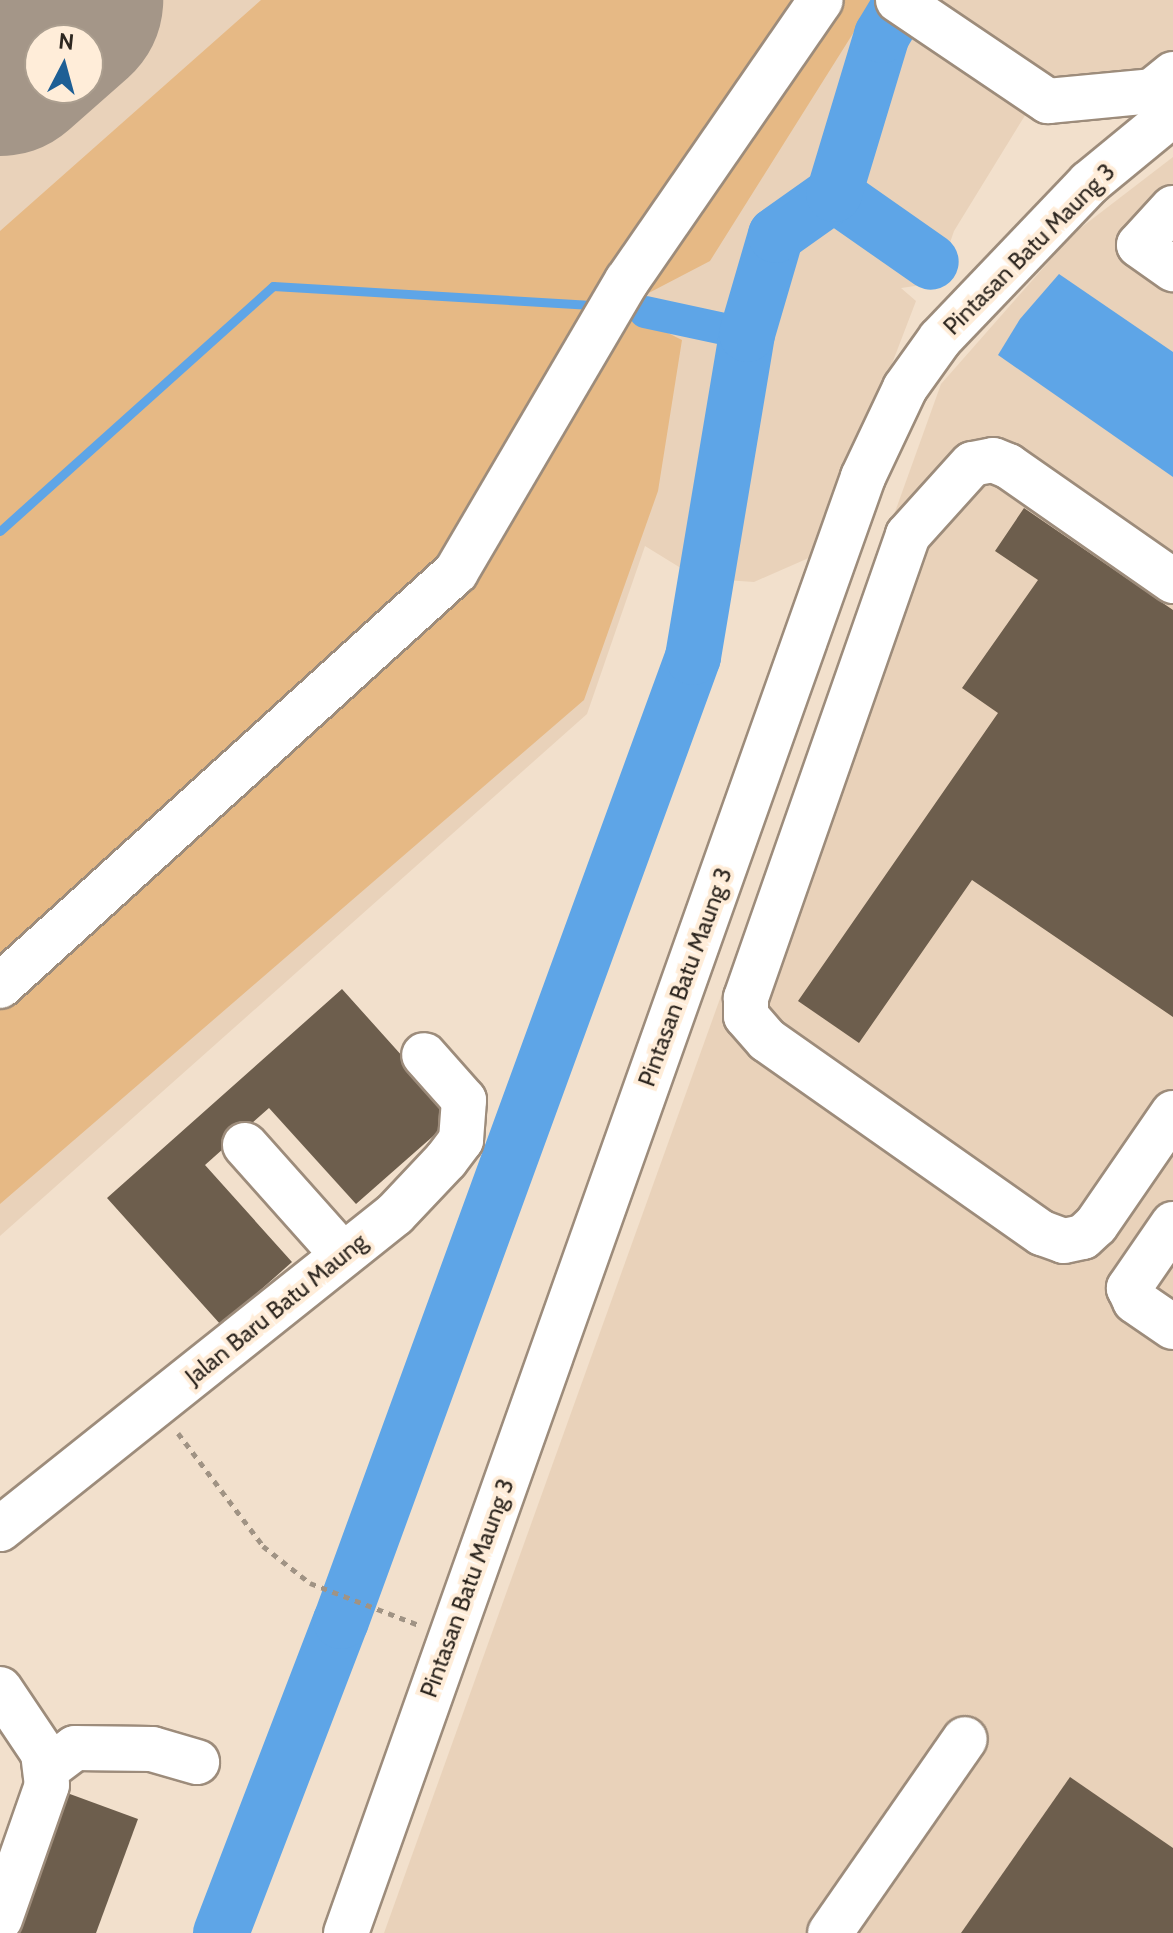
<!DOCTYPE html>
<style>
body{margin:0}
#map{position:relative;width:1173px;height:1933px;overflow:hidden;background:#f2e0cc;font-family:Cabin,sans-serif}
div>[style]{position:absolute}
.built>*{inset:0;background:#e9d2ba}
.green>*{inset:0;background:#e6b985}
.water>*{inset:0;background:#5ea5e7}
.stream>*{height:9px;margin:-4.5px;padding:0 4.5px;transform-origin:4.5px;border-radius:4.5px;background:#5ea5e7}
.canal>*{height:32px;margin:-16px;padding:0 16px;transform-origin:16px;border-radius:16px;background:#5ea5e7}
.river>*{height:56px;margin:-28px;padding:0 28px;transform-origin:28px;border-radius:28px;background:#5ea5e7}
.runway>*{height:208px;margin:-104px;padding:0 104px;transform-origin:104px;border-radius:104px;background:#a49688}
.building>*{inset:0;background:#6d5e4d}
.path>*{height:5px;margin-top:-2.5px;transform-origin:0;background:repeating-linear-gradient(90deg,#a09384 0 6px,transparent 0 12px)}
.roads{filter:drop-shadow(2px 0 #9d8c7b) drop-shadow(-2px 0 #9d8c7b) drop-shadow(0 2px #9d8c7b) drop-shadow(0 -2px #9d8c7b)}
.minor>*{height:44px;margin:-22px;padding:0 22px;transform-origin:22px;border-radius:22px;background:#fff}
span{translate:-50% -50%;white-space:nowrap;text-align:center;line-height:1.15;-webkit-text-stroke:8px #ffedd9;paint-order:stroke}
.street-label{font-size:24px;color:#2e2720}
.north{position:absolute;left:24px;top:24px;width:80px;height:80px;box-sizing:border-box;background:#ffedd9;border:2px solid #ab9e8f;border-radius:50%;rotate:6deg;font-size:22px;font-weight:700;line-height:32px;text-align:center;color:#2e2720}
.north::after{content:'';display:block;margin:auto;width:28px;height:36px;background:#1e5f95;clip-path:polygon(50% 0,100% 100%,50% 72%,0 100%)}
</style>
<div id="map">
<div class="built">
<div style="clip-path:polygon(evenodd,0 0,1173px 0,1173px 88px,1032px 104px,954px 231px,936px 283px,901px 288px,916px 301px,839px 502px,811px 557px,754px 582px,697px 578px,645px 546px,587px 714px,0 1236px,0 0,40px 40px,88px 40px,88px 88px,40px 88px,40px 40px)"></div>
<div style="clip-path:polygon(1173px 157px,1173px 1933px,384px 1933px,941px 384px,1074px 233px)"></div>
</div>
<div class="green">
<div style="clip-path:polygon(261px 0,874px 0,710px 261px,618px 309px,645px 312px,660px 329px,682px 340px,658px 491px,584px 700px,0 1204px,0 231px)"></div>
</div>
<div class="water">
<div style="clip-path:polygon(1059px 274px,1173px 352px,1173px 477px,998px 355px,1020px 319px)"></div>
</div>
<div class="stream">
<div style="left:0;top:531px;width:367px;rotate:-41.9deg"></div>
<div style="left:273px;top:286px;width:323px;rotate:3.4deg"></div>
</div>
<div class="canal">
<div style="left:645px;top:312px;width:104px;rotate:12.2deg"></div>
</div>
<div class="river">
<div style="left:834px;top:194px;width:118px;rotate:35deg"></div>
<div style="left:221px;top:1933px;width:334px;rotate:-69deg"></div>
<div style="left:341px;top:1621px;width:1026px;rotate:-69.94deg"></div>
<div style="left:693px;top:657px;width:327px;rotate:-80.5deg"></div>
<div style="left:747px;top:334px;width:103px;rotate:-73.7deg"></div>
<div style="left:776px;top:235px;width:71px;rotate:-35.3deg"></div>
<div style="left:834px;top:194px;width:166px;rotate:-73.2deg"></div>
<div style="left:882px;top:35px;width:26px;rotate:-59deg"></div>
</div>
<div class="runway">
<div style="left:0;top:52px;width:79px;rotate:-41.4deg"></div>
</div>
<div class="building">
<div style="clip-path:polygon(1024px 508px,1173px 610px,1173px 1017px,972px 880px,859px 1043px,798px 1001px,998px 713px,962px 688px,1038px 580px,995px 551px)"></div>
<div style="clip-path:polygon(342px 989px,456px 1116px,356px 1204px,269px 1108px,205px 1165px,292px 1262px,221px 1325px,107px 1198px)"></div>
<div style="clip-path:polygon(1070px 1777px,1173px 1848px,1173px 1933px,961px 1933px)"></div>
<div style="clip-path:polygon(59px 1790px,138px 1819px,96px 1933px,6px 1933px)"></div>
</div>
<div class="path">
<div style="left:178px;top:1433px;width:141px;rotate:53deg"></div>
<div style="left:263px;top:1546px;width:60px;rotate:38.2deg"></div>
<div style="left:310px;top:1583px;width:117px;rotate:21.1deg"></div>
</div>
<div class="roads">
<div class="minor">
<div style="left:898px;top:0;width:181px;rotate:34deg"></div>
<div style="left:1048px;top:101px;width:104px;rotate:-5.5deg"></div>
<div style="left:1152px;top:91px;width:27px;rotate:-39deg"></div>
<div style="left:1173px;top:208px;width:50px;rotate:132.6deg"></div>
<div style="left:1139px;top:245px;width:42px;rotate:35.2deg"></div>
<div style="left:1173px;top:581px;width:201px;rotate:-145.1deg"></div>
<div style="left:1008px;top:466px;width:16px;rotate:-158deg"></div>
<div style="left:993px;top:460px;width:21px;rotate:169deg"></div>
<div style="left:972px;top:464px;width:96px;rotate:132deg"></div>
<div style="left:908px;top:535px;width:491px;rotate:109.3deg"></div>
<div style="left:746px;top:998px;width:18px;rotate:90deg"></div>
<div style="left:746px;top:1016px;width:32px;rotate:49deg"></div>
<div style="left:767px;top:1040px;width:336px;rotate:35.1deg"></div>
<div style="left:1042px;top:1233px;width:23px;rotate:20deg"></div>
<div style="left:1064px;top:1241px;width:19px;rotate:-12deg"></div>
<div style="left:1083px;top:1237px;width:18px;rotate:-43deg"></div>
<div style="left:1096px;top:1225px;width:136px;rotate:-55.5deg"></div>
<div style="left:0;top:986px;width:616px;rotate:-42.24deg"></div>
<div style="left:456px;top:572px;width:338px;rotate:-59.6deg"></div>
<div style="left:627px;top:281px;width:341px;rotate:-55.4deg"></div>
<div style="left:245px;top:1145px;width:147px;rotate:48.3deg"></div>
<div style="left:1173px;top:1224px;width:78px;rotate:124.5deg"></div>
<div style="left:1129px;top:1288px;width:14px;rotate:65deg"></div>
<div style="left:1135px;top:1301px;width:46px;rotate:34.4deg"></div>
<div style="left:0;top:1529px;width:505px;rotate:-38.57deg"></div>
<div style="left:395px;top:1214px;width:74px;rotate:-46.6deg"></div>
<div style="left:446px;top:1160px;width:25px;rotate:-53deg"></div>
<div style="left:461px;top:1140px;width:40px;rotate:-85.7deg"></div>
<div style="left:464px;top:1100px;width:60px;rotate:-131.6deg"></div>
<div style="left:0;top:1689px;width:77px;rotate:56.1deg"></div>
<div style="left:43px;top:1753px;width:32px;rotate:83deg"></div>
<div style="left:47px;top:1785px;width:142px;rotate:109.3deg"></div>
<div style="left:47px;top:1769px;width:35px;rotate:-37deg"></div>
<div style="left:75px;top:1748px;width:77px;rotate:0.7deg"></div>
<div style="left:152px;top:1749px;width:47px;rotate:16.1deg"></div>
<div style="left:346px;top:1933px;width:1545px;rotate:-70.45deg"></div>
<div style="left:863px;top:477px;width:98px;rotate:-64.7deg"></div>
<div style="left:905px;top:388px;width:60px;rotate:-54.5deg"></div>
<div style="left:940px;top:339px;width:216px;rotate:-46.3deg"></div>
<div style="left:1089px;top:183px;width:109px;rotate:-39.4deg"></div>
<div style="left:830px;top:1933px;width:236px;rotate:-55.2deg"></div>
</div>
</div>
<div class="street-label">
<span style="left:1029px;top:249px;rotate:-45deg">Pintasan Batu Maung 3</span>
<span style="left:685px;top:977px;rotate:-70deg">Pintasan Batu Maung 3</span>
<span style="left:276px;top:1309px;rotate:-39deg">Jalan Baru Batu Maung</span>
<span style="left:467px;top:1588px;rotate:-70deg">Pintasan Batu Maung 3</span>
</div>
<div class="north">N</div>
</div>
